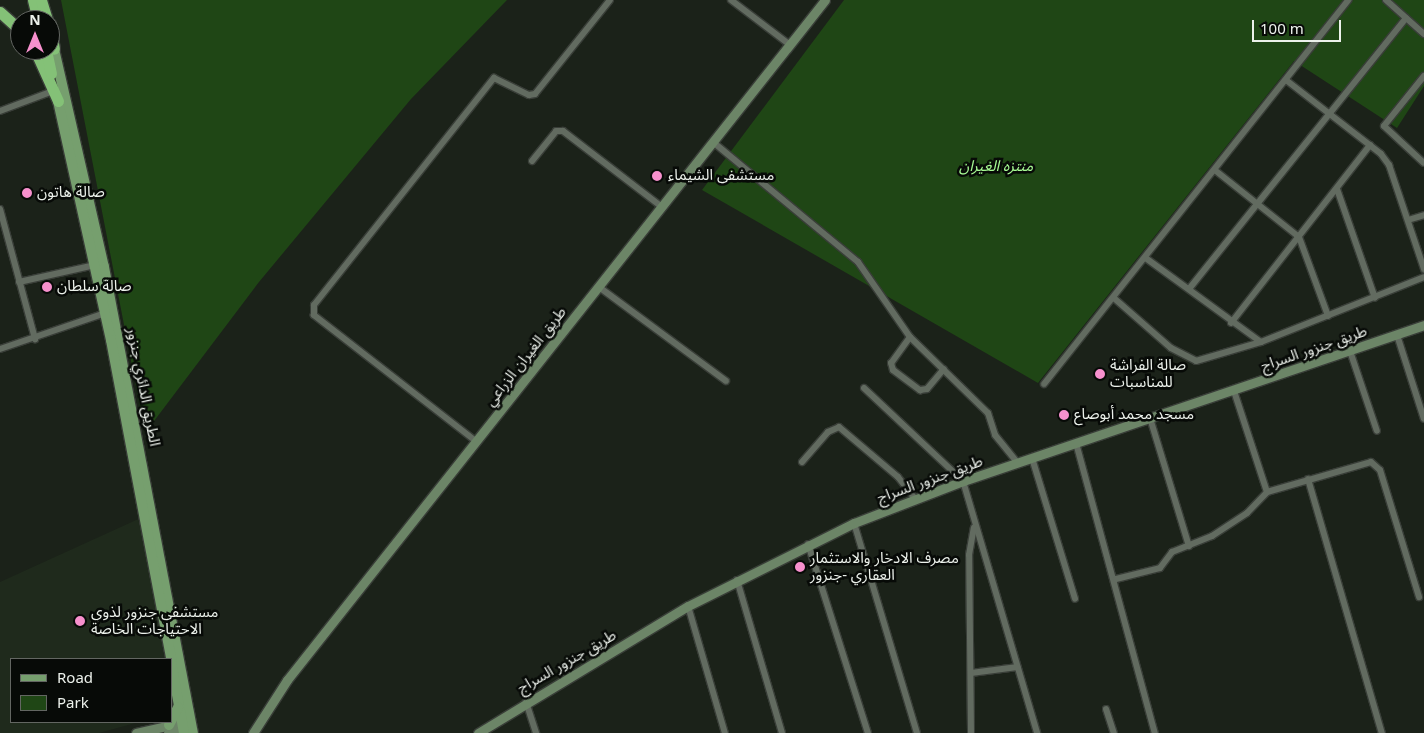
<!DOCTYPE html>
<meta charset="utf-8">
<style>
body{margin:0}
#map{position:relative;width:1424px;height:733px;overflow:hidden;background:#1b2219;font-family:Georgia,"Noto Sans Arabic",serif}
div>[style]{position:absolute}
.built>*{inset:0;background:#1f2a1c}
.green>*{inset:0;background:#1f4615}
.roads{filter:drop-shadow(1px 0 #393e38) drop-shadow(-1px 0 #393e38) drop-shadow(0 1px #393e38) drop-shadow(0 -1px #393e38)}
.street>*{height:6px;margin:-3px;padding:0 3px;transform-origin:3px;border-radius:3px;background:#626b60}
.secondary>*{height:9px;margin:-4.5px;padding:0 4.5px;transform-origin:4.5px;border-radius:4.5px;background:#6c8567}
.primary>*{height:10px;margin:-5px;padding:0 5px;transform-origin:5px;border-radius:5px;background:#769f6e}
.highway>*{height:11px;margin:-5.5px;padding:0 5.5px;transform-origin:5.5px;border-radius:5.5px;background:#84c177}
.dots>*{width:14px;height:14px;translate:-50% -50%;box-sizing:border-box;border:2px solid #070a07;border-radius:50%}
span{translate:-50% -50%;white-space:nowrap;text-align:center;line-height:1.15;-webkit-text-stroke:5px #070a07;paint-order:stroke}
.park-label{font-size:15px;color:#a7fb94;font-style:italic}
.poi-label{font-size:15px;color:#ecf1eb}
.left{translate:0 -50%;text-align:left}
.street-label{font-size:15px;color:#ecf1eb}
.legend{position:absolute;left:10px;top:658px;width:162px;height:65px;box-sizing:border-box;background:#070a07;border:1px solid #636662;margin:0;padding:6px 9px;list-style:none;font-size:15px;color:#ecf1eb}
.legend li{display:flex;align-items:center;gap:10px;height:25px}
.legend b{width:25px;border:1px solid #636662}
.north{position:absolute;left:10px;top:10px;width:50px;height:50px;box-sizing:border-box;background:#070a07;border:1px solid #636662;border-radius:50%;rotate:0deg;font-size:14px;font-weight:700;line-height:20px;text-align:center;color:#ecf1eb}
.north::after{content:'';display:block;margin:auto;width:18px;height:22px;background:#f790cd;clip-path:polygon(50% 0,100% 100%,50% 72%,0 100%)}
.scale{position:absolute;left:1252px;top:20px;width:89px;height:22px;box-sizing:border-box;border:2px solid #ecf1eb;border-top:0;padding-left:6px;font-size:15px;line-height:18px;white-space:nowrap;color:#ecf1eb;-webkit-text-stroke:4px #070a07;paint-order:stroke}
</style>
<div id="map">
<div class="built">
<div style="clip-path:polygon(145px 516px,166px 659px,11px 659px,11px 722px,139px 722px,99px 733px,0 733px,0 582px)"></div>
</div>
<div class="green">
<div style="clip-path:polygon(61px 0,507px 0,411px 99px,259px 282px,145px 433px)"></div>
<div style="clip-path:polygon(844px 0,1424px 0,1424px 86px,1397px 128px,1294px 61px,1038px 383px,702px 190px)"></div>
</div>
<div class="roads">
<div class="street">
<div style="left:731px;top:0;width:74px;rotate:37.3deg"></div>
<div style="left:1386px;top:0;width:51px;rotate:41.8deg"></div>
<div style="left:1424px;top:76px;width:64px;rotate:128.7deg"></div>
<div style="left:1384px;top:126px;width:54px;rotate:42.8deg"></div>
<div style="left:1286px;top:80px;width:120px;rotate:37.9deg"></div>
<div style="left:1381px;top:154px;width:14px;rotate:54deg"></div>
<div style="left:1389px;top:165px;width:110px;rotate:71.4deg"></div>
<div style="left:0;top:111px;width:57px;rotate:-20.7deg"></div>
<div style="left:713px;top:142px;width:188px;rotate:39.6deg"></div>
<div style="left:858px;top:262px;width:91px;rotate:55.3deg"></div>
<div style="left:910px;top:337px;width:109px;rotate:44.3deg"></div>
<div style="left:988px;top:413px;width:23px;rotate:72deg"></div>
<div style="left:995px;top:435px;width:35px;rotate:51deg"></div>
<div style="left:532px;top:161px;width:38px;rotate:-51deg"></div>
<div style="left:556px;top:131px;width:7px"></div>
<div style="left:563px;top:131px;width:125px;rotate:37.5deg"></div>
<div style="left:1216px;top:171px;width:106px;rotate:38.5deg"></div>
<div style="left:1299px;top:237px;width:84px;rotate:69.8deg"></div>
<div style="left:1337px;top:189px;width:115px;rotate:70.8deg"></div>
<div style="left:0;top:209px;width:135px;rotate:74.9deg"></div>
<div style="left:1408px;top:220px;width:17px;rotate:-17deg"></div>
<div style="left:1147px;top:259px;width:141px;rotate:36.1deg"></div>
<div style="left:19px;top:282px;width:78px;rotate:-12.6deg"></div>
<div style="left:599px;top:287px;width:158px;rotate:36.5deg"></div>
<div style="left:1189px;top:289px;width:347px;rotate:-51.3deg"></div>
<div style="left:1115px;top:299px;width:74px;rotate:41.2deg"></div>
<div style="left:1171px;top:348px;width:28px;rotate:27deg"></div>
<div style="left:1196px;top:361px;width:68px;rotate:-16.3deg"></div>
<div style="left:1261px;top:342px;width:175px;rotate:-21.7deg"></div>
<div style="left:1231px;top:323px;width:226px;rotate:-52deg"></div>
<div style="left:1397px;top:335px;width:88px;rotate:72.2deg"></div>
<div style="left:910px;top:337px;width:32px;rotate:126deg"></div>
<div style="left:891px;top:363px;width:7px;rotate:74deg"></div>
<div style="left:893px;top:370px;width:34px;rotate:37deg"></div>
<div style="left:920px;top:390px;width:7px;rotate:-8deg"></div>
<div style="left:927px;top:389px;width:26px;rotate:-50deg"></div>
<div style="left:0;top:349px;width:111px;rotate:-18.9deg"></div>
<div style="left:1350px;top:351px;width:84px;rotate:71.4deg"></div>
<div style="left:1044px;top:384px;width:490px;rotate:-51.6deg"></div>
<div style="left:864px;top:388px;width:136px;rotate:43.2deg"></div>
<div style="left:963px;top:481px;width:263px;rotate:73.6deg"></div>
<div style="left:1234px;top:391px;width:106px;rotate:71.9deg"></div>
<div style="left:1150px;top:418px;width:134px;rotate:73.1deg"></div>
<div style="left:477px;top:442px;width:207px;rotate:-142.1deg"></div>
<div style="left:314px;top:315px;width:10px;rotate:-90deg"></div>
<div style="left:314px;top:305px;width:290px;rotate:-51.6deg"></div>
<div style="left:494px;top:78px;width:39px;rotate:26deg"></div>
<div style="left:529px;top:95px;width:6px;rotate:-9deg"></div>
<div style="left:535px;top:94px;width:120px;rotate:-51.4deg"></div>
<div style="left:1076px;top:443px;width:301px;rotate:74.8deg"></div>
<div style="left:1032px;top:458px;width:147px;rotate:73deg"></div>
<div style="left:802px;top:462px;width:40px;rotate:-49deg"></div>
<div style="left:828px;top:432px;width:12px;rotate:-24deg"></div>
<div style="left:839px;top:427px;width:77px;rotate:40.3deg"></div>
<div style="left:898px;top:477px;width:28px;rotate:52deg"></div>
<div style="left:1308px;top:479px;width:265px;rotate:73.8deg"></div>
<div style="left:854px;top:523px;width:219px;rotate:73.3deg"></div>
<div style="left:808px;top:544px;width:198px;rotate:72.4deg"></div>
<div style="left:1116px;top:579px;width:45px;rotate:-14deg"></div>
<div style="left:1160px;top:568px;width:20px;rotate:-53deg"></div>
<div style="left:1172px;top:552px;width:43px;rotate:-21.8deg"></div>
<div style="left:1212px;top:536px;width:42px;rotate:-33.3deg"></div>
<div style="left:1247px;top:513px;width:29px;rotate:-46deg"></div>
<div style="left:1267px;top:492px;width:108px;rotate:-16.1deg"></div>
<div style="left:1371px;top:462px;width:12px;rotate:42deg"></div>
<div style="left:1380px;top:470px;width:133px;rotate:72.9deg"></div>
<div style="left:737px;top:580px;width:159px;rotate:73.6deg"></div>
<div style="left:688px;top:606px;width:132px;rotate:73.8deg"></div>
<div style="left:971px;top:673px;width:47px;rotate:-7.3deg"></div>
<div style="left:526px;top:702px;width:33px;rotate:72deg"></div>
<div style="left:1106px;top:709px;width:25px;rotate:72deg"></div>
<div style="left:971px;top:733px;width:178px;rotate:-90.6deg"></div>
<div style="left:969px;top:555px;width:28px;rotate:-80deg"></div>
</div>
<div class="secondary">
<div style="left:136px;top:733px;width:53px;rotate:-13deg"></div>
<div style="left:168px;top:733px;width:22px;rotate:-10deg"></div>
<div style="left:253px;top:733px;width:63px;rotate:-57.3deg"></div>
<div style="left:287px;top:680px;width:867px;rotate:-51.65deg"></div>
<div style="left:478px;top:733px;width:245px;rotate:-31.2deg"></div>
<div style="left:688px;top:606px;width:186px;rotate:-26.6deg"></div>
<div style="left:854px;top:523px;width:117px;rotate:-21.1deg"></div>
<div style="left:963px;top:481px;width:487px;rotate:-18.7deg"></div>
</div>
<div class="primary">
<div style="left:54px;top:49px;width:224px;rotate:77.1deg"></div>
<div style="left:104px;top:267px;width:474px;rotate:79.2deg"></div>
<div style="left:58px;top:101px;width:245px;rotate:77.5deg"></div>
<div style="left:111px;top:340px;width:325px;rotate:79.3deg"></div>
<div style="left:171px;top:662px;width:72px;rotate:79.6deg"></div>
<div style="left:169px;top:725px;width:20px;rotate:-63deg"></div>
</div>
<div class="highway">
<div style="left:33px;top:0;width:21px;rotate:76deg"></div>
<div style="left:41px;top:0;width:21px;rotate:73deg"></div>
<div style="left:0;top:12px;width:27px;rotate:42deg"></div>
<div style="left:50px;top:24px;width:25px;rotate:81deg"></div>
<div style="left:35px;top:50px;width:56px;rotate:65.7deg"></div>
<div style="left:46px;top:50px;width:24px;rotate:78deg"></div>
</div>
</div>
<div class="dots">
<div style="left:657px;top:176px;background:#f790cd"></div>
<div style="left:27px;top:193px;background:#f790cd"></div>
<div style="left:47px;top:287px;background:#f790cd"></div>
<div style="left:1100px;top:374px;background:#f790cd"></div>
<div style="left:1064px;top:415px;background:#f790cd"></div>
<div style="left:800px;top:567px;background:#f790cd"></div>
<div style="left:80px;top:621px;background:#f790cd"></div>
</div>
<div class="park-label">
<span style="left:996px;top:167px">منتزه الغيران</span>
</div>
<div class="poi-label">
<span class="left" style="left:668px;top:176px">مستشفى الشيماء</span>
<span class="left" style="left:37px;top:193px">صالة هاتون</span>
<span class="left" style="left:57px;top:287px">صالة سلطان</span>
<span class="left" style="left:1110px;top:374px">صالة الفراشة<br>للمناسبات</span>
<span class="left" style="left:1074px;top:415px">مسجد محمد أبوصاع</span>
<span class="left" style="left:810px;top:567px">مصرف الادخار والاستثمار<br>العقاري -جنزور</span>
<span class="left" style="left:91px;top:621px">مستشفي جنزور لذوي<br>الاحتياجات الخاصة</span>
</div>
<div class="street-label">
<span style="left:1314px;top:349px;rotate:-19deg">طريق جنزور السراج</span>
<span style="left:526px;top:357px;rotate:-52deg">طريق الغيران الزراعي</span>
<span style="left:143px;top:387px;rotate:79deg">الطريق الدائري جنزور</span>
<span style="left:930px;top:480px;rotate:-20deg">طريق جنزور السراج</span>
<span style="left:567px;top:662px;rotate:-30deg">طريق جنزور السراج</span>
</div>
<ul class="legend">
<li><b style="height:6px;background:#769f6e"></b>Road</li>
<li><b style="height:14px;background:#1f4615"></b>Park</li>
</ul>
<div class="north">N</div>
<div class="scale">100 m</div>
</div>
